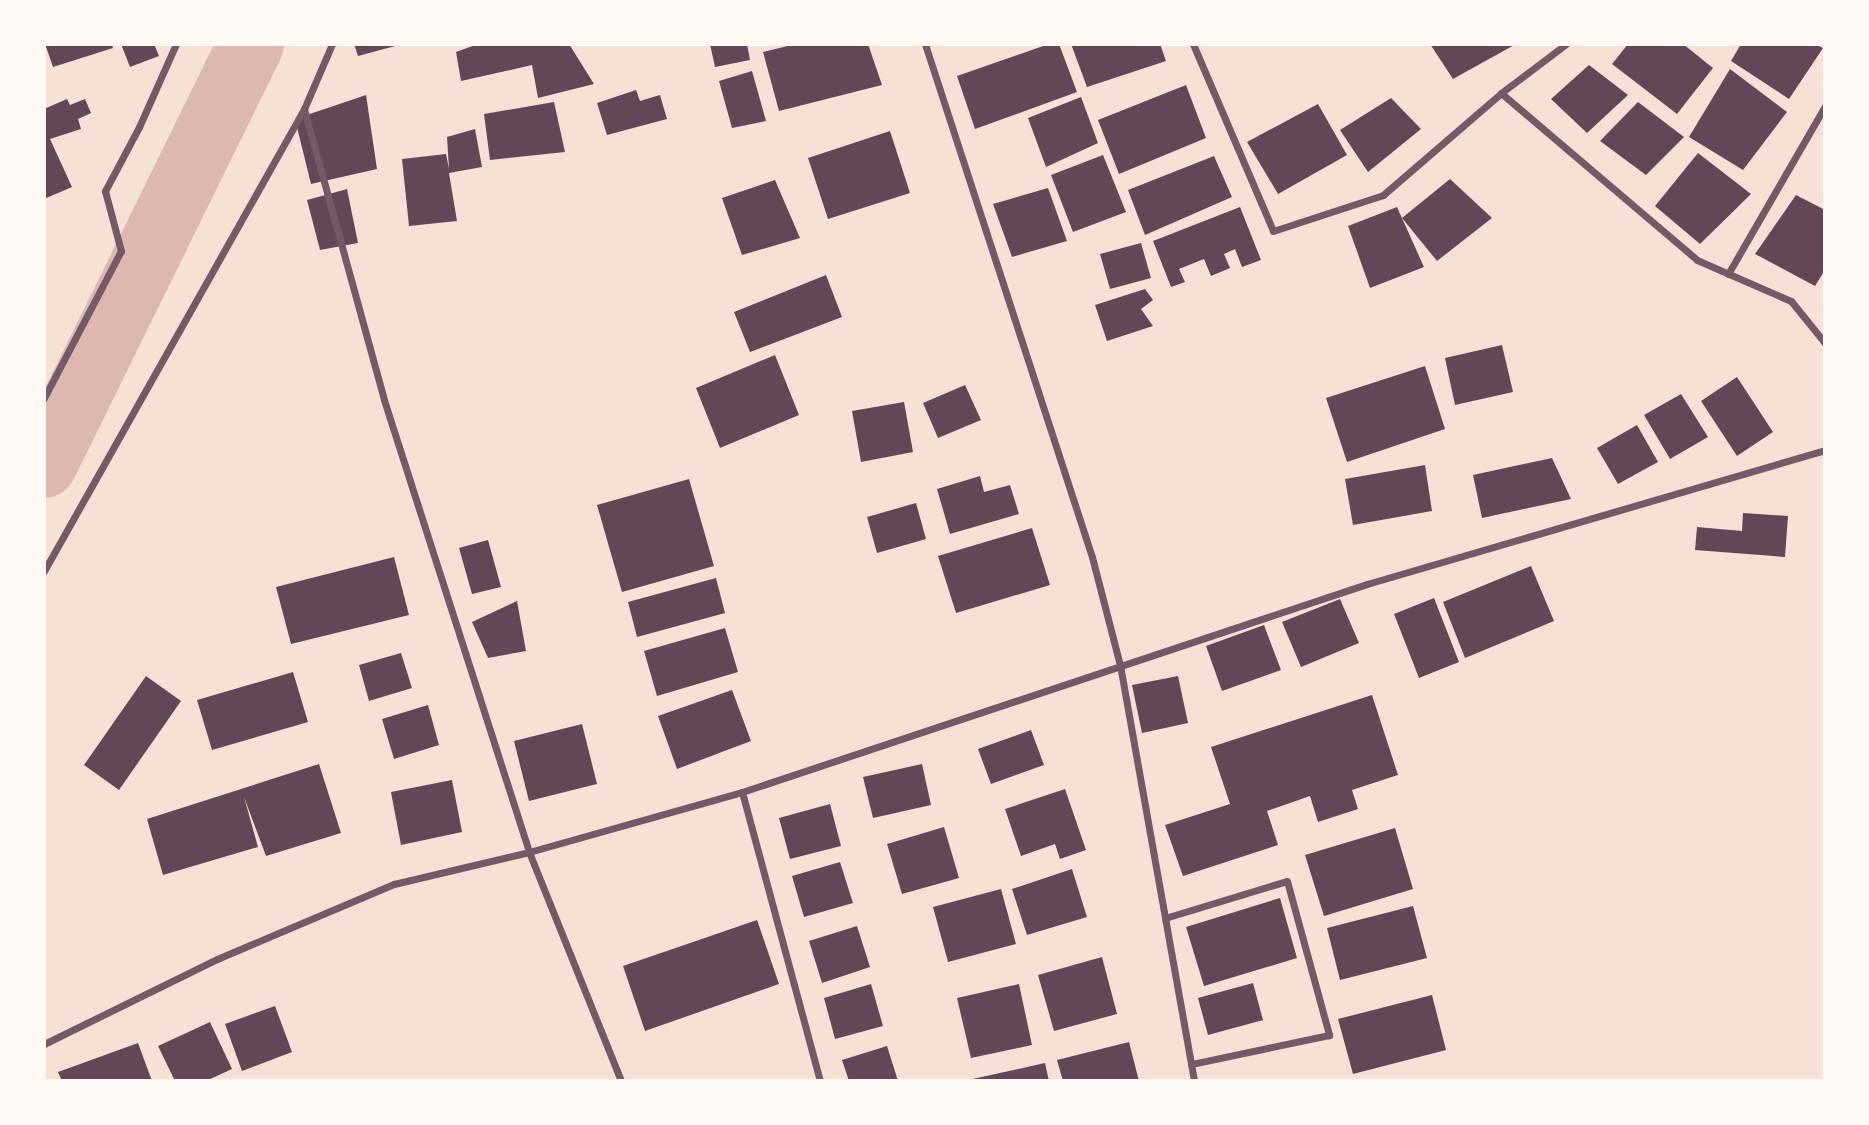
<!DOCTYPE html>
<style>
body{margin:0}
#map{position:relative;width:1869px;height:1125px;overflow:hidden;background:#f7e1d7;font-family:"Golos Text",sans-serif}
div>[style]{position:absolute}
.river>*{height:66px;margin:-33px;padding:0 33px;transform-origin:33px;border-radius:33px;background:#dcb8b0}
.building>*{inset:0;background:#644757}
.minor>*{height:7px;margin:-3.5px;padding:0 3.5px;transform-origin:3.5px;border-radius:3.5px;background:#755966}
span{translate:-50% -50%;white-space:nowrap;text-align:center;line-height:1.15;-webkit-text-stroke:7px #fffaf5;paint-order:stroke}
.frame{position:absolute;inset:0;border:46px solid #fffaf5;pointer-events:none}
</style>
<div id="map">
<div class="river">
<div style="left:44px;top:465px;width:469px;rotate:-63.8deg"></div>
</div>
<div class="building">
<div style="clip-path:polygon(45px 44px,112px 44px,113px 48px,53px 67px)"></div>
<div style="clip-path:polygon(121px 44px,154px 44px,159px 56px,130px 67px)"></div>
<div style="clip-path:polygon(354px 44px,399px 44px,399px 45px,358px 56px)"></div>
<div style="clip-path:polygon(478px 44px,569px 44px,594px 84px,538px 98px,532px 65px,461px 81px,456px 52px)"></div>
<div style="clip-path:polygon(710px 44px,747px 44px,750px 60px,715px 67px)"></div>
<div style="clip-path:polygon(796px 44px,868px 44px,882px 85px,779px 111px,763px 52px)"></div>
<div style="clip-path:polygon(1049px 44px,1059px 44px,1077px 92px,975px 129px,957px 76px)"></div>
<div style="clip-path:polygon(1071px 44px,1160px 44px,1166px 61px,1087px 87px)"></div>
<div style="clip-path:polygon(1430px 44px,1516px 44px,1453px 79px)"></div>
<div style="clip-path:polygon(1628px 44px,1683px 44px,1713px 68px,1677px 114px,1612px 64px)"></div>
<div style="clip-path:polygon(1741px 44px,1815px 44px,1823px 48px,1789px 99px,1731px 61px)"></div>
<div style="clip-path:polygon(1589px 65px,1628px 95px,1587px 133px,1551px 99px)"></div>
<div style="clip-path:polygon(1730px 69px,1787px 112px,1743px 170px,1689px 137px)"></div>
<div style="clip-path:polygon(752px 71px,766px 121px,732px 128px,719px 81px)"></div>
<div style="clip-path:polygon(1186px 85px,1206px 138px,1119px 174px,1098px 120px)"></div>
<div style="clip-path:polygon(636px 90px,640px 101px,660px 95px,667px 119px,607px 135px,597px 103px)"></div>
<div style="clip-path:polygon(366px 95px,377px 169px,311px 184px,295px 119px)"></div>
<div style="clip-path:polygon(1081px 97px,1098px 143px,1046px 167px,1028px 118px)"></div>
<div style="clip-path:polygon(1391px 98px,1421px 129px,1368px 172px,1340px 130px)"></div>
<div style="clip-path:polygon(67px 99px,70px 105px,85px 99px,91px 113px,78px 119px,81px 129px,50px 139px,72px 187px,44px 199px,44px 109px)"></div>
<div style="clip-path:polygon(554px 102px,565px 152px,490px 160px,484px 114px)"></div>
<div style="clip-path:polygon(1638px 102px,1684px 137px,1646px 175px,1600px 141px)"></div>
<div style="clip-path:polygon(1318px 104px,1347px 155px,1278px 194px,1247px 142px)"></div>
<div style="clip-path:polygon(475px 129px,482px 167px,449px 173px,457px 221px,409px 226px,402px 159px,446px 154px,449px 169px,447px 137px)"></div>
<div style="clip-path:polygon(890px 131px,910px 193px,828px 219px,808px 158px)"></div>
<div style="clip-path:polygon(1698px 153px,1751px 194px,1700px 244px,1655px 206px)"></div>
<div style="clip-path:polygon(1103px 155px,1126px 212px,1073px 232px,1051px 175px)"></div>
<div style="clip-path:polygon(1214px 156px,1232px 197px,1145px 235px,1128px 190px)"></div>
<div style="clip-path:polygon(1450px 179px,1492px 218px,1437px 261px,1402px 218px)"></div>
<div style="clip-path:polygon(775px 180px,800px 238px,742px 255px,722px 198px)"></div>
<div style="clip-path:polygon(1048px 188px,1067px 241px,1012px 257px,993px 204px)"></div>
<div style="clip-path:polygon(347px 189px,358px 243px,320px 250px,307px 200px)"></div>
<div style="clip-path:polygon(1796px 195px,1825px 210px,1825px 270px,1815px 286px,1755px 254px)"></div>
<div style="clip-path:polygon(1240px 207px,1261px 260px,1242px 267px,1235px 249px,1224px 254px,1230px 268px,1211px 276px,1204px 259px,1179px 269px,1185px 282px,1171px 287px,1153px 241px)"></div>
<div style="clip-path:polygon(1397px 207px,1424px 267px,1370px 288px,1348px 226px)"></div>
<div style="clip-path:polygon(1141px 243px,1151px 278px,1110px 289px,1100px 254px)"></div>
<div style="clip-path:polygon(826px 275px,842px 317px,750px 352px,734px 312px)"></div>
<div style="clip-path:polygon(1145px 289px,1153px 300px,1141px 309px,1153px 326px,1107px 341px,1095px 305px)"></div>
<div style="clip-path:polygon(1502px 345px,1513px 392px,1455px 405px,1445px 358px)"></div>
<div style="clip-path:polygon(775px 355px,799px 415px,720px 448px,696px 388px)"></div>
<div style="clip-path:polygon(1425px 366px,1445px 429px,1347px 462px,1326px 398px)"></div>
<div style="clip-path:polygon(1737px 377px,1773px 432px,1737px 456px,1701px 401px)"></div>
<div style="clip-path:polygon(965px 385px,981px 420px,938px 438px,923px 403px)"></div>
<div style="clip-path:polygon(1681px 394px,1708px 437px,1670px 459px,1644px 415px)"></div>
<div style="clip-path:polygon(904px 402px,913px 452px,861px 462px,852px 411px)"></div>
<div style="clip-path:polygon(1637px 425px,1658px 462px,1618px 484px,1597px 448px)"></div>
<div style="clip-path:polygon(1552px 458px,1571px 499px,1482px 518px,1473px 475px)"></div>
<div style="clip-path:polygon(1425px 465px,1432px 511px,1353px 525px,1345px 479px)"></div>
<div style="clip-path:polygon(980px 476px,984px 492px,1010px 485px,1019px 514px,950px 534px,937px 489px)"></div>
<div style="clip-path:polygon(689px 479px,714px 566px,622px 592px,597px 505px)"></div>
<div style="clip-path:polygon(916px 503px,926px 539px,877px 553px,867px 517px)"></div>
<div style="clip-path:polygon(1743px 513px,1788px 516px,1785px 557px,1695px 550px,1697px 527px,1742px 531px)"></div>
<div style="clip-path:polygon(1032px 528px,1050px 585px,956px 613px,938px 556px)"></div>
<div style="clip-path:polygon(488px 540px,501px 587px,472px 594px,459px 548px)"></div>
<div style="clip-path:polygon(394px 557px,409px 615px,291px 644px,276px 587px)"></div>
<div style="clip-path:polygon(1531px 566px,1554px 621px,1465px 658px,1443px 602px)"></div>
<div style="clip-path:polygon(716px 578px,725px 613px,637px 637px,628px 602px)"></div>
<div style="clip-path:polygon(1434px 598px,1459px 662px,1419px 678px,1394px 614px)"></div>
<div style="clip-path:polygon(1340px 599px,1359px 643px,1301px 667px,1282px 622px)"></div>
<div style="clip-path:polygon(517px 601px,526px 651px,488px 658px,472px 622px)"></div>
<div style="clip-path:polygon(1264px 625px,1281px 670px,1222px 691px,1206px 646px)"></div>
<div style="clip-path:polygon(725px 628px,738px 672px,657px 696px,644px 651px)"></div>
<div style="clip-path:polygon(401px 653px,412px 688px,369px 701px,359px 665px)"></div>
<div style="clip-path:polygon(293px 672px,308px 722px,212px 750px,197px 700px)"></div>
<div style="clip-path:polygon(146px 676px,181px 701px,119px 790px,84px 765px)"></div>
<div style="clip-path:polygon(1178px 676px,1188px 723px,1142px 733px,1132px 685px)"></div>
<div style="clip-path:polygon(732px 690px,751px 741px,677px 769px,658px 716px)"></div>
<div style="clip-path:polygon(1372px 695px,1398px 775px,1352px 790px,1358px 809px,1318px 822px,1310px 796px,1267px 811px,1278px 845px,1183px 876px,1165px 825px,1230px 804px,1211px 747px)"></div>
<div style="clip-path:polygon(428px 705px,439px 745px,394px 759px,382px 719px)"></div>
<div style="clip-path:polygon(582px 724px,597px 784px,529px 801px,514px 741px)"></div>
<div style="clip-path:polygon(1031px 730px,1044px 765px,991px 784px,978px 749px)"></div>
<div style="clip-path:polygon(319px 764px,341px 833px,266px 856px,244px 797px,258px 847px,163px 875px,147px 819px)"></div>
<div style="clip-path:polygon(922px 764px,931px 805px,873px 818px,863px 777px)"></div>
<div style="clip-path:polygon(452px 780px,462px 832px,401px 845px,391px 792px)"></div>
<div style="clip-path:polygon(1065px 789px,1086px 850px,1060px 859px,1055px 844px,1021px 856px,1005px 809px)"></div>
<div style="clip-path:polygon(830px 804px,841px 846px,790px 859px,779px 818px)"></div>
<div style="clip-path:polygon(944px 827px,959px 878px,902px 894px,887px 844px)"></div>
<div style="clip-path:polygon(1395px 828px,1413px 889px,1324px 916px,1305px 855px)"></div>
<div style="clip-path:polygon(840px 862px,853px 903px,804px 917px,792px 876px)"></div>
<div style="clip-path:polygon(1072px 869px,1087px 917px,1027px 935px,1012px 889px)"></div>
<div style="clip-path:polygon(1001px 889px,1016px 944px,948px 962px,933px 907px)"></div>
<div style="clip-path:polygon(1280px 898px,1297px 958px,1204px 986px,1186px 927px)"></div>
<div style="clip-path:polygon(1413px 906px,1427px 958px,1340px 980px,1327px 928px)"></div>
<div style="clip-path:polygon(757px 920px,779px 984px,645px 1031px,623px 966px)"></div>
<div style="clip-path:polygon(857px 926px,870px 967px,822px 983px,809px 941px)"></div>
<div style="clip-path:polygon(1102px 957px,1117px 1014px,1054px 1031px,1038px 975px)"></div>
<div style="clip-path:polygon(1253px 983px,1263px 1020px,1208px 1035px,1198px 998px)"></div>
<div style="clip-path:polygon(871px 984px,883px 1026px,835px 1039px,824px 998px)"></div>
<div style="clip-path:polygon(1019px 984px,1032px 1045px,971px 1058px,957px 998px)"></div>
<div style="clip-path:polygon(1432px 995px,1446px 1050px,1353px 1074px,1338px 1019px)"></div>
<div style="clip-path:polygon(275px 1006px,292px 1052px,242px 1071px,225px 1024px)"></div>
<div style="clip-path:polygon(210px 1022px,232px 1069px,206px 1081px,175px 1081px,158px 1046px)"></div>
<div style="clip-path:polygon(1129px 1042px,1139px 1081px,1063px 1081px,1057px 1060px)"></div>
<div style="clip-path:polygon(138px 1043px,152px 1081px,62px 1081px,58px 1072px)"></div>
<div style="clip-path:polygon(887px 1046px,898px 1081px,849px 1081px,842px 1060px)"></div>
<div style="clip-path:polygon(1045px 1063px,1049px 1081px,969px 1081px,968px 1080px)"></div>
</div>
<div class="minor">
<div style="left:925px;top:44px;width:539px;rotate:71.97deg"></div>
<div style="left:1092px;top:557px;width:112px;rotate:75.5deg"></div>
<div style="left:1120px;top:665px;width:423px;rotate:79.9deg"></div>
<div style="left:1193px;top:44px;width:203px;rotate:66.8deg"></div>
<div style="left:1273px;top:231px;width:116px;rotate:-18.1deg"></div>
<div style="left:1383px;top:195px;width:156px;rotate:-40.8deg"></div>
<div style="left:1501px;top:93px;width:81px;rotate:-37deg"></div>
<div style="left:1501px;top:93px;width:257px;rotate:40.4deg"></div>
<div style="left:1697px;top:260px;width:103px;rotate:23.6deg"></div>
<div style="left:1791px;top:301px;width:54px;rotate:51deg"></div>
<div style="left:304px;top:109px;width:302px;rotate:74.6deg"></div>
<div style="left:384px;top:400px;width:475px;rotate:72.2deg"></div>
<div style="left:529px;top:852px;width:247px;rotate:68.1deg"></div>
<div style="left:1728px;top:274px;width:194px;rotate:-60deg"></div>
<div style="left:44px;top:398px;width:166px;rotate:-62.4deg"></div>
<div style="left:121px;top:251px;width:62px;rotate:-104.9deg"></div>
<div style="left:105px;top:191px;width:72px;rotate:-62deg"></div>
<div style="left:139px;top:127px;width:91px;rotate:-66deg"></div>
<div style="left:44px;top:571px;width:530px;rotate:-60.63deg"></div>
<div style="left:304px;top:109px;width:71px;rotate:-66.7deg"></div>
<div style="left:742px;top:792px;width:299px;rotate:74.9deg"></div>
<div style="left:1165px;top:918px;width:127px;rotate:-16.9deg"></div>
<div style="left:1287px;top:881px;width:160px;rotate:74.7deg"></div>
<div style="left:1329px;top:1035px;width:141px;rotate:168.1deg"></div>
<div style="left:44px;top:1044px;width:193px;rotate:-26.2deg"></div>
<div style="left:217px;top:959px;width:192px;rotate:-23deg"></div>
<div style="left:394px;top:884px;width:139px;rotate:-13.3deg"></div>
<div style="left:529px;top:852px;width:221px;rotate:-15.7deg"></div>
<div style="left:742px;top:792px;width:659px;rotate:-18.41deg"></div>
<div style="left:1367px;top:584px;width:477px;rotate:-16.3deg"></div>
</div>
<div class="frame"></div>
</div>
